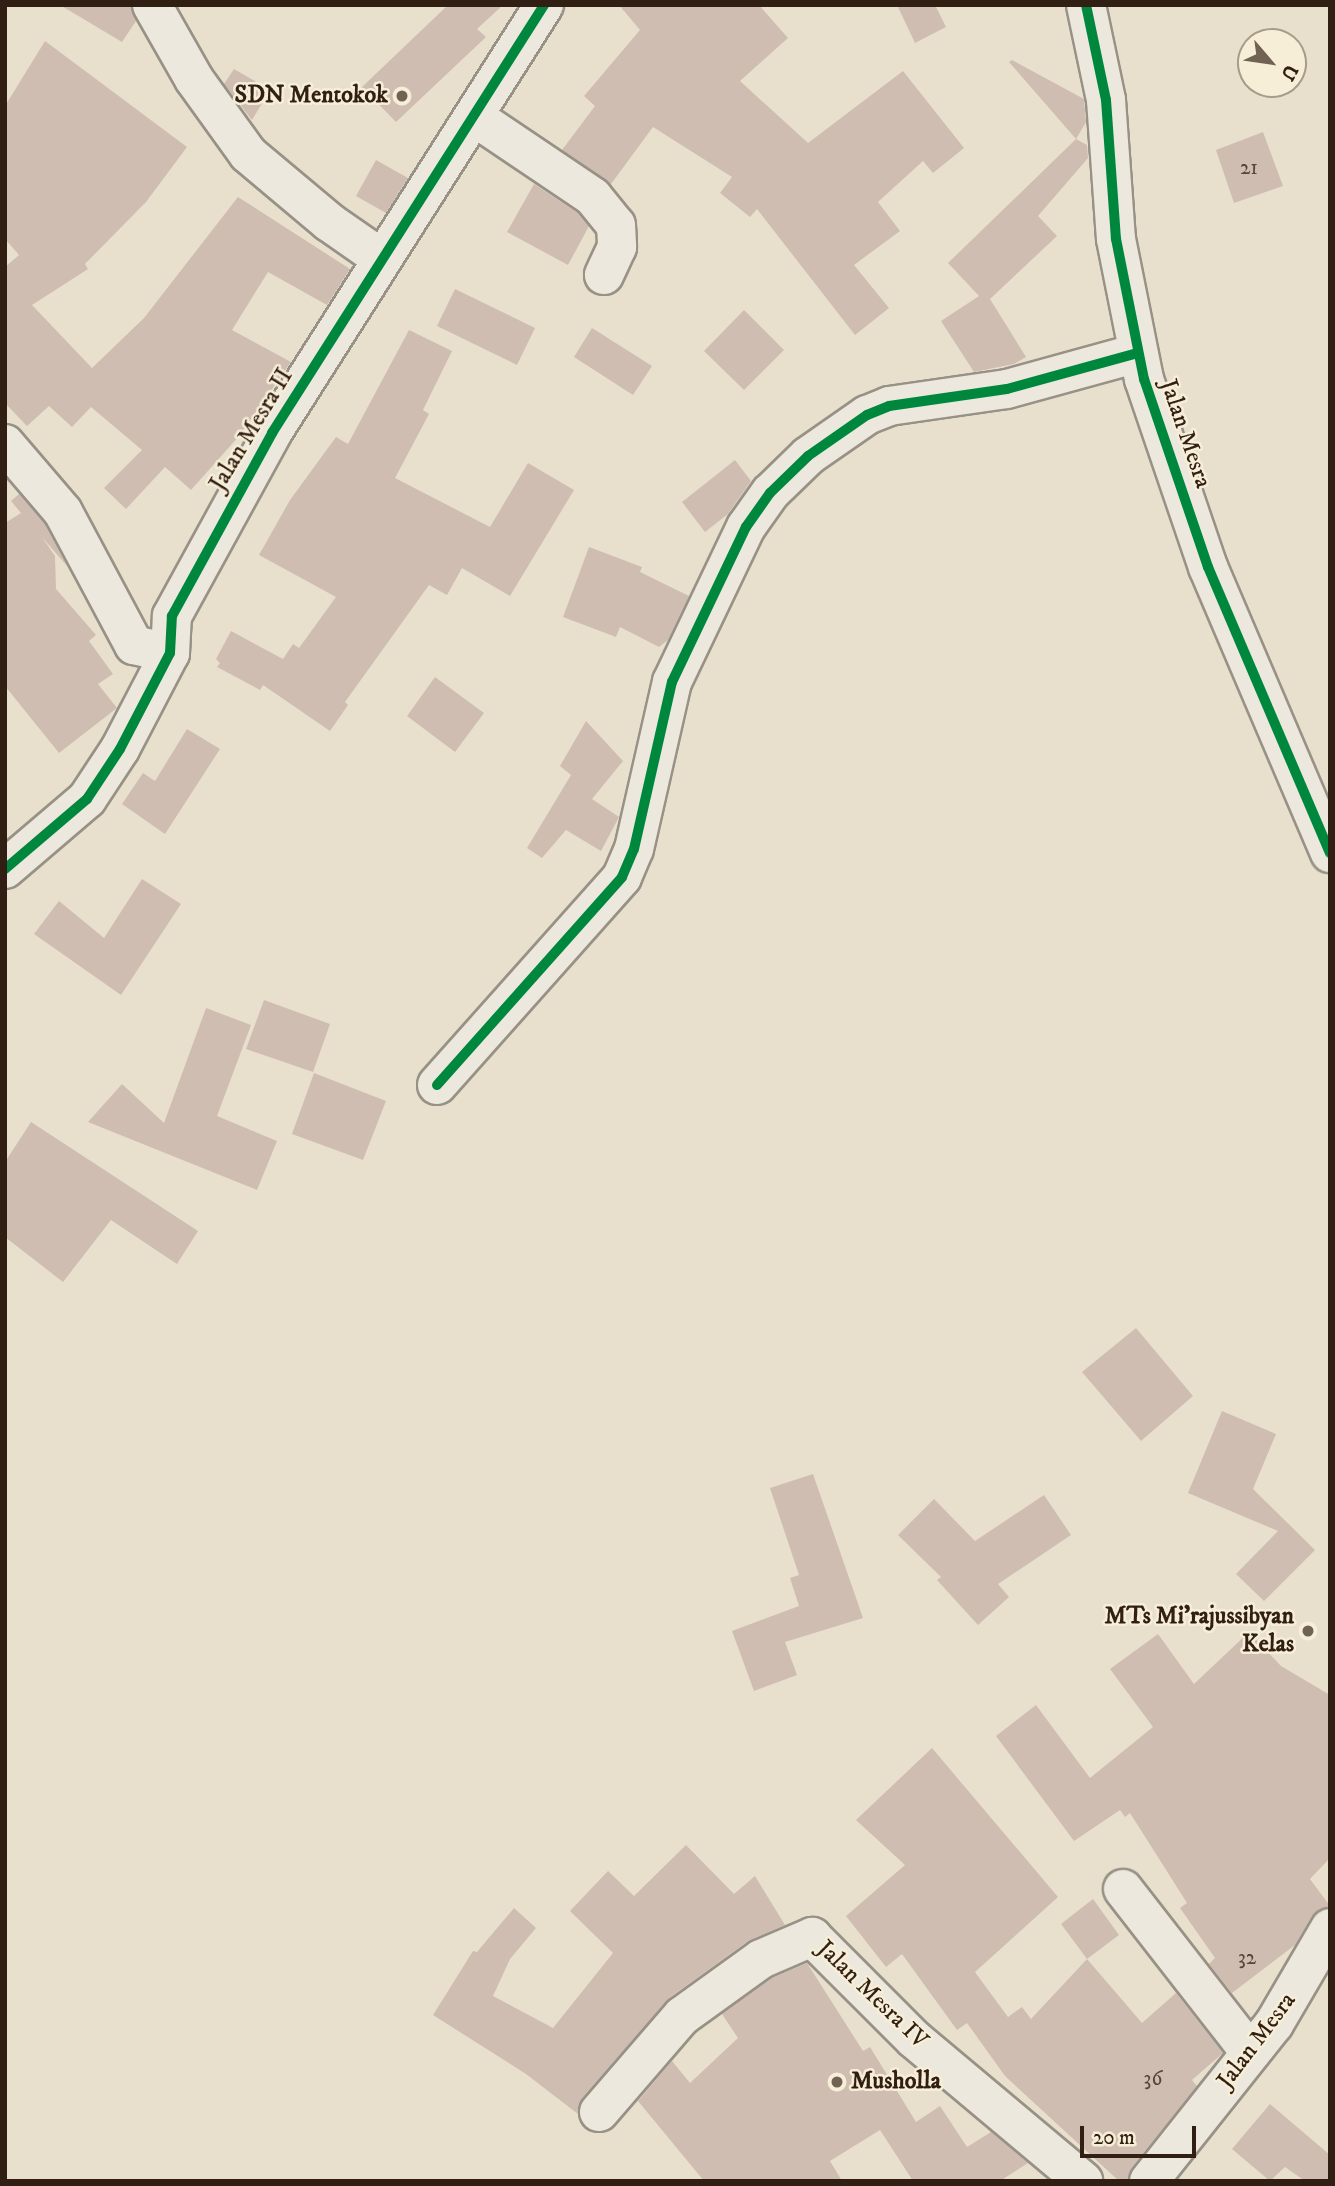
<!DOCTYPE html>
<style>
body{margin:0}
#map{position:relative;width:1335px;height:2186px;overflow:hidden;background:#e8e0cd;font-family:"IM FELL DW Pica",serif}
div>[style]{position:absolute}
.building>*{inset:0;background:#cfbdb2}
.roads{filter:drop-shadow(2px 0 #989185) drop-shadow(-2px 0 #989185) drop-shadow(0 2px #989185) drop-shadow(0 -2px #989185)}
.street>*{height:38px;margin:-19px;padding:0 19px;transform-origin:19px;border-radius:19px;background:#ece8de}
.cycleway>*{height:10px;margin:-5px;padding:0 5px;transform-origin:5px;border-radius:5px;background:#00873e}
.dots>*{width:19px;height:19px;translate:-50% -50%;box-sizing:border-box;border:4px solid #f7eed7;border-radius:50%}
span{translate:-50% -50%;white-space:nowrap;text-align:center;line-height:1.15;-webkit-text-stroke:5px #f7eed7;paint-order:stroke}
.number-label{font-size:21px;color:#58463b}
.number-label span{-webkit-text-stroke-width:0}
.poi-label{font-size:24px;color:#311f13;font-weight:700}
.right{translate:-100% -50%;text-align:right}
.left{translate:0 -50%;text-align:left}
.street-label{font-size:24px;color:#311f13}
.frame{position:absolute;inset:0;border:7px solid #311f13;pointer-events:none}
.north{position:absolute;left:1237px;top:28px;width:70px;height:70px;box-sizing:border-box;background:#f7eed7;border:2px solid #a89b89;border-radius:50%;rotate:119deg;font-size:19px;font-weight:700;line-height:28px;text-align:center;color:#311f13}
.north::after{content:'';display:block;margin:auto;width:24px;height:32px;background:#716354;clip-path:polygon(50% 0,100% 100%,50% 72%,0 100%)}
.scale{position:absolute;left:1080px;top:2126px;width:116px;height:32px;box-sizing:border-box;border:4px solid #311f13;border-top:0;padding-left:9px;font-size:21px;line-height:24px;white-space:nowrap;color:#311f13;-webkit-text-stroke:5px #f7eed7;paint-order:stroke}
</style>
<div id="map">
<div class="building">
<div style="clip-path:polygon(60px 5px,130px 5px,136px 21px,122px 42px)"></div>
<div style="clip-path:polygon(448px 5px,503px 5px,477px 29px,486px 37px,396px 122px,362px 87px)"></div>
<div style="clip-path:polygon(619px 5px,759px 5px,788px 38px,740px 81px,808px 143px,903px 71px,964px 148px,933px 173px,923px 161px,878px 202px,900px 231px,854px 265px,889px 308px,855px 335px,757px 209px,750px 217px,720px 193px,732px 177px,653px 127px,611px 184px,562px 150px,595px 106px,584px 96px,640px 30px)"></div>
<div style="clip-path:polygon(897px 5px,935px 5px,946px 27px,915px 43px)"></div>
<div style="clip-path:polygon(45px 41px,187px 147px,146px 202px,85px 264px,88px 269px,32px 305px,92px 368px,144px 318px,238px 197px,350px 269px,327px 305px,268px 272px,232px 330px,291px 362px,240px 435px,191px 490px,165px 467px,126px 509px,104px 488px,142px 450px,91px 407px,72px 427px,49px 406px,27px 426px,5px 403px,5px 267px,19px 255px,5px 239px,5px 106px)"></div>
<div style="clip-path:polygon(1012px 60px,1084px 99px,1086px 122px,1076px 139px,1087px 145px,1088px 158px,1038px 216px,1057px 236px,990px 299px,1026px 357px,1014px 364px,974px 372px,941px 321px,979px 296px,948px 263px,1076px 139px,1009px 62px)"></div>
<div style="clip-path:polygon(234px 69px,270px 90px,252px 120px,224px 84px)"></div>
<div style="clip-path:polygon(1263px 132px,1283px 186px,1234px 203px,1216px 150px)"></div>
<div style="clip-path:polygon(376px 160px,408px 178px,386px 213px,356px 196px)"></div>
<div style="clip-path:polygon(534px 184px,578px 213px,589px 226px,568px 265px,507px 232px)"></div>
<div style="clip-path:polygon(455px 289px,535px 328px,517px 365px,437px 326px)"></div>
<div style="clip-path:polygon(744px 310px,784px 350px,744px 390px,704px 351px)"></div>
<div style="clip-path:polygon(592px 328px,652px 366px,633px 395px,574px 357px)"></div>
<div style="clip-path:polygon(409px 330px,452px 351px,423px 410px,429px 414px,395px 478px,490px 527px,528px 463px,574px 490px,510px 596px,462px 568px,447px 595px,429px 585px,345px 702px,348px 705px,330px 731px,263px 685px,260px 690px,217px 667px,220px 663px,216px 659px,231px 631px,283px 659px,293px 644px,299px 648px,336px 597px,259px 555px,290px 500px,336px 437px,348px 444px)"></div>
<div style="clip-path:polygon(735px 460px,751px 481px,728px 514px,705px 532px,682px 502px)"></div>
<div style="clip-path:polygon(19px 494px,45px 524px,67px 566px,42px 537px,55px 556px,56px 589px,96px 635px,89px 641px,113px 674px,98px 684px,117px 708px,59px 753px,5px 686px,5px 523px,21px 513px,11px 501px)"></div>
<div style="clip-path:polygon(589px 547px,642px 567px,640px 572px,689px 596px,668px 640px,659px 647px,620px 627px,616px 637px,563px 617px)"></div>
<div style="clip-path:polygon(435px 677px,484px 713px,455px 752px,407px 716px)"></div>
<div style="clip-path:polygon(586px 721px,623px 761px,592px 799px,619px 817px,601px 851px,566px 830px,542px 858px,527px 848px,571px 775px,560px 766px)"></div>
<div style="clip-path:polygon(187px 729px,220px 749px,165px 834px,122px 804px,143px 773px,155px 781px)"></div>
<div style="clip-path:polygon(142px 879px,181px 904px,121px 995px,34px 934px,59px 901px,104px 938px)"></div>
<div style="clip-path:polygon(264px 1000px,330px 1024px,313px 1072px,246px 1049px)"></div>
<div style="clip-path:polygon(206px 1008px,251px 1025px,217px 1116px,277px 1141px,257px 1190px,88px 1122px,122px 1084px,164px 1123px)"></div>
<div style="clip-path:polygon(314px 1073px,386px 1101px,363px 1160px,292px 1134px)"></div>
<div style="clip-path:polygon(31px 1122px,198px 1231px,177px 1264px,111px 1220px,63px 1282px,5px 1237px,5px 1162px)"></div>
<div style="clip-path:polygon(1136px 1328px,1193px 1396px,1141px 1441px,1082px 1372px)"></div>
<div style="clip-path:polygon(1222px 1411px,1276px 1434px,1253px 1489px,1315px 1550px,1264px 1601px,1236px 1574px,1278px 1531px,1188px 1493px)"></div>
<div style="clip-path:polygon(813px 1474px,863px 1618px,785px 1642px,797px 1675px,754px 1691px,732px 1631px,799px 1606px,790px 1578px,799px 1575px,770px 1488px)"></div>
<div style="clip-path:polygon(1044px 1495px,1071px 1535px,998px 1584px,1009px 1597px,978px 1625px,937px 1580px,941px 1577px,898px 1535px,934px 1499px,975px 1541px)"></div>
<div style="clip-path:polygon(1249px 1632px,1281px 1666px,1330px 1695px,1330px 1858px,1310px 1879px,1330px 1906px,1312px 1916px,1295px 1945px,1232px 1993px,1209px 1964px,1215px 1958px,1180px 1908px,1187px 1903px,1130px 1813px,1125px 1817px,1120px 1810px,1074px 1841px,996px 1736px,1036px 1705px,1090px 1778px,1153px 1727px,1110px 1669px,1158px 1634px,1194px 1684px)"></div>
<div style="clip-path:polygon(932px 1748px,1058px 1897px,975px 1972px,1008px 2017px,1022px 2007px,1031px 2019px,1087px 1959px,1142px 2023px,1176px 1993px,1223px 2053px,1192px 2080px,1197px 2086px,1132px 2167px,1128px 2181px,1119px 2181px,1005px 2076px,967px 2023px,957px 2030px,902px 1954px,886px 1967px,846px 1916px,905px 1865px,856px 1820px)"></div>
<div style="clip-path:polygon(686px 1845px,734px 1894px,755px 1876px,785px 1925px,748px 1941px,669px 1998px,582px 2098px,578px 2114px,526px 2074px,433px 2015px,473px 1951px,477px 1952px,514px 1908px,536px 1928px,510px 1959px,493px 1996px,553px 2028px,613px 1953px,570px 1911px,608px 1871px,634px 1896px)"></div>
<div style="clip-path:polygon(1093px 1899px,1119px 1935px,1087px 1959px,1061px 1924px)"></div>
<div style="clip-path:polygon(807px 1963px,863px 2051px,870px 2047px,916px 2122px,940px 2106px,967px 2147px,991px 2132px,1028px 2163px,1000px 2181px,913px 2181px,880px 2130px,830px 2161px,842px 2181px,704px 2181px,638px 2101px,672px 2061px,690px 2083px,738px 2038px,722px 2014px,772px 1978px)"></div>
<div style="clip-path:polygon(1270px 2104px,1330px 2155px,1330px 2181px,1305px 2181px,1285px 2167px,1270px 2181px,1232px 2149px)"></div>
</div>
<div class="roads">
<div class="street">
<div style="left:152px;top:5px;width:85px;rotate:60.4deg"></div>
<div style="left:194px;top:79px;width:92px;rotate:54.2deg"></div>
<div style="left:248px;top:154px;width:106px;rotate:40deg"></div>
<div style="left:329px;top:222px;width:65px;rotate:34.9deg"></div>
<div style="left:1086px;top:5px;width:97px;rotate:78.1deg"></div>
<div style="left:1106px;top:100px;width:139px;rotate:85.9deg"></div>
<div style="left:1116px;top:239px;width:143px;rotate:78.7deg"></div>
<div style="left:1144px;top:379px;width:199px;rotate:71.2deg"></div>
<div style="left:1208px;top:567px;width:311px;rotate:66.9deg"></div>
<div style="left:476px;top:118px;width:141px;rotate:34deg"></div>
<div style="left:593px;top:197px;width:36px;rotate:51deg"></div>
<div style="left:616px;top:225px;width:22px;rotate:87deg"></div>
<div style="left:617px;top:247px;width:31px;rotate:115deg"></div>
<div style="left:5px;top:444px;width:89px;rotate:49.5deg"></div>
<div style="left:63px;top:512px;width:151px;rotate:61.9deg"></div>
<div style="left:134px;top:645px;width:37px;rotate:13deg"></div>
<div style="left:5px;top:869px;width:108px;rotate:-40.5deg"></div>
<div style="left:87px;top:799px;width:60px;rotate:-56.6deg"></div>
<div style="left:120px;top:749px;width:108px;rotate:-62.5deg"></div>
<div style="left:170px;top:653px;width:37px;rotate:-87deg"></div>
<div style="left:172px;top:616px;width:209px;rotate:-61.3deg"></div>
<div style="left:272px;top:433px;width:507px;rotate:-57.56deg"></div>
<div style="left:437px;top:1085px;width:278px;rotate:-48.3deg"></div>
<div style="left:622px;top:877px;width:30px;rotate:-67deg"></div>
<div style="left:634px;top:849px;width:171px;rotate:-77.2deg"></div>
<div style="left:672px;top:682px;width:172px;rotate:-64.5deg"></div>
<div style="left:746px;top:527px;width:42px;rotate:-54.8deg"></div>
<div style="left:770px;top:493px;width:53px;rotate:-44.2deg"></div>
<div style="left:808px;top:456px;width:72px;rotate:-34.8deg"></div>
<div style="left:867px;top:415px;width:24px;rotate:-22deg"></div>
<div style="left:889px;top:406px;width:119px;rotate:-8.2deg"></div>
<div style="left:1007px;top:389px;width:136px;rotate:-15.4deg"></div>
<div style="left:1123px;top:1889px;width:207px;rotate:52.1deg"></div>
<div style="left:599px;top:2112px;width:127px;rotate:-49.2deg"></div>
<div style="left:682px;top:2016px;width:97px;rotate:-35.8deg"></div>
<div style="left:761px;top:1959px;width:56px;rotate:-23.3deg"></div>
<div style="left:812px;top:1937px;width:144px;rotate:45deg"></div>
<div style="left:914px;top:2039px;width:221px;rotate:40deg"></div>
<div style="left:1149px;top:2181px;width:201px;rotate:-51.5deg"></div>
<div style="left:1274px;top:2024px;width:111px;rotate:-59.7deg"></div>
</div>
</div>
<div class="cycleway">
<div style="left:1086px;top:5px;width:97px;rotate:78.1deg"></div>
<div style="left:1106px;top:100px;width:139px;rotate:85.9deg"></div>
<div style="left:1116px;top:239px;width:143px;rotate:78.7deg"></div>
<div style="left:1144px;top:379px;width:199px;rotate:71.2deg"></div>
<div style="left:1208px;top:567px;width:311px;rotate:66.9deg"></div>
<div style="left:5px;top:869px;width:108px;rotate:-40.5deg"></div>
<div style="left:87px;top:799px;width:60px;rotate:-56.6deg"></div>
<div style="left:120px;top:749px;width:108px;rotate:-62.5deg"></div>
<div style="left:170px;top:653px;width:37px;rotate:-87deg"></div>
<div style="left:172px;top:616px;width:209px;rotate:-61.3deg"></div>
<div style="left:272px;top:433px;width:507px;rotate:-57.56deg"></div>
<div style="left:437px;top:1085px;width:278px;rotate:-48.3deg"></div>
<div style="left:622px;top:877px;width:30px;rotate:-67deg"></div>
<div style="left:634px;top:849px;width:171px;rotate:-77.2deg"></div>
<div style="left:672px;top:682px;width:172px;rotate:-64.5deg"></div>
<div style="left:746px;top:527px;width:42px;rotate:-54.8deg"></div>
<div style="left:770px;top:493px;width:53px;rotate:-44.2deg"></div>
<div style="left:808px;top:456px;width:72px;rotate:-34.8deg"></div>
<div style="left:867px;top:415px;width:24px;rotate:-22deg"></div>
<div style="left:889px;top:406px;width:119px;rotate:-8.2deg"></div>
<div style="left:1007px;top:389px;width:136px;rotate:-15.4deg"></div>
</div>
<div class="dots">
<div style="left:402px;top:96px;background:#716354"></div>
<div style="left:1308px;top:1631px;background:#716354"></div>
<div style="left:837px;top:2082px;background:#716354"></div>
</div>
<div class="number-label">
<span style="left:1249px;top:168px">21</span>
<span style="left:1247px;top:1958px">32</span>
<span style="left:1153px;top:2079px">36</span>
</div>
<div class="poi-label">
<span class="right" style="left:388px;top:96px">SDN Mentokok</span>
<span class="right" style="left:1294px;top:1631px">MTs Mi'rajussibyan<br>Kelas</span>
<span class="left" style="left:851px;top:2082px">Musholla</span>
</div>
<div class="street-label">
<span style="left:252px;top:430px;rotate:-59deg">Jalan Mesra II</span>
<span style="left:1185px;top:434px;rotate:71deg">Jalan Mesra</span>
<span style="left:872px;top:1995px;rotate:44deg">Jalan Mesra IV</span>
<span style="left:1257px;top:2041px;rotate:-53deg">Jalan Mesra</span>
</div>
<div class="frame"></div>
<div class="north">U</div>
<div class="scale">20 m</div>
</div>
